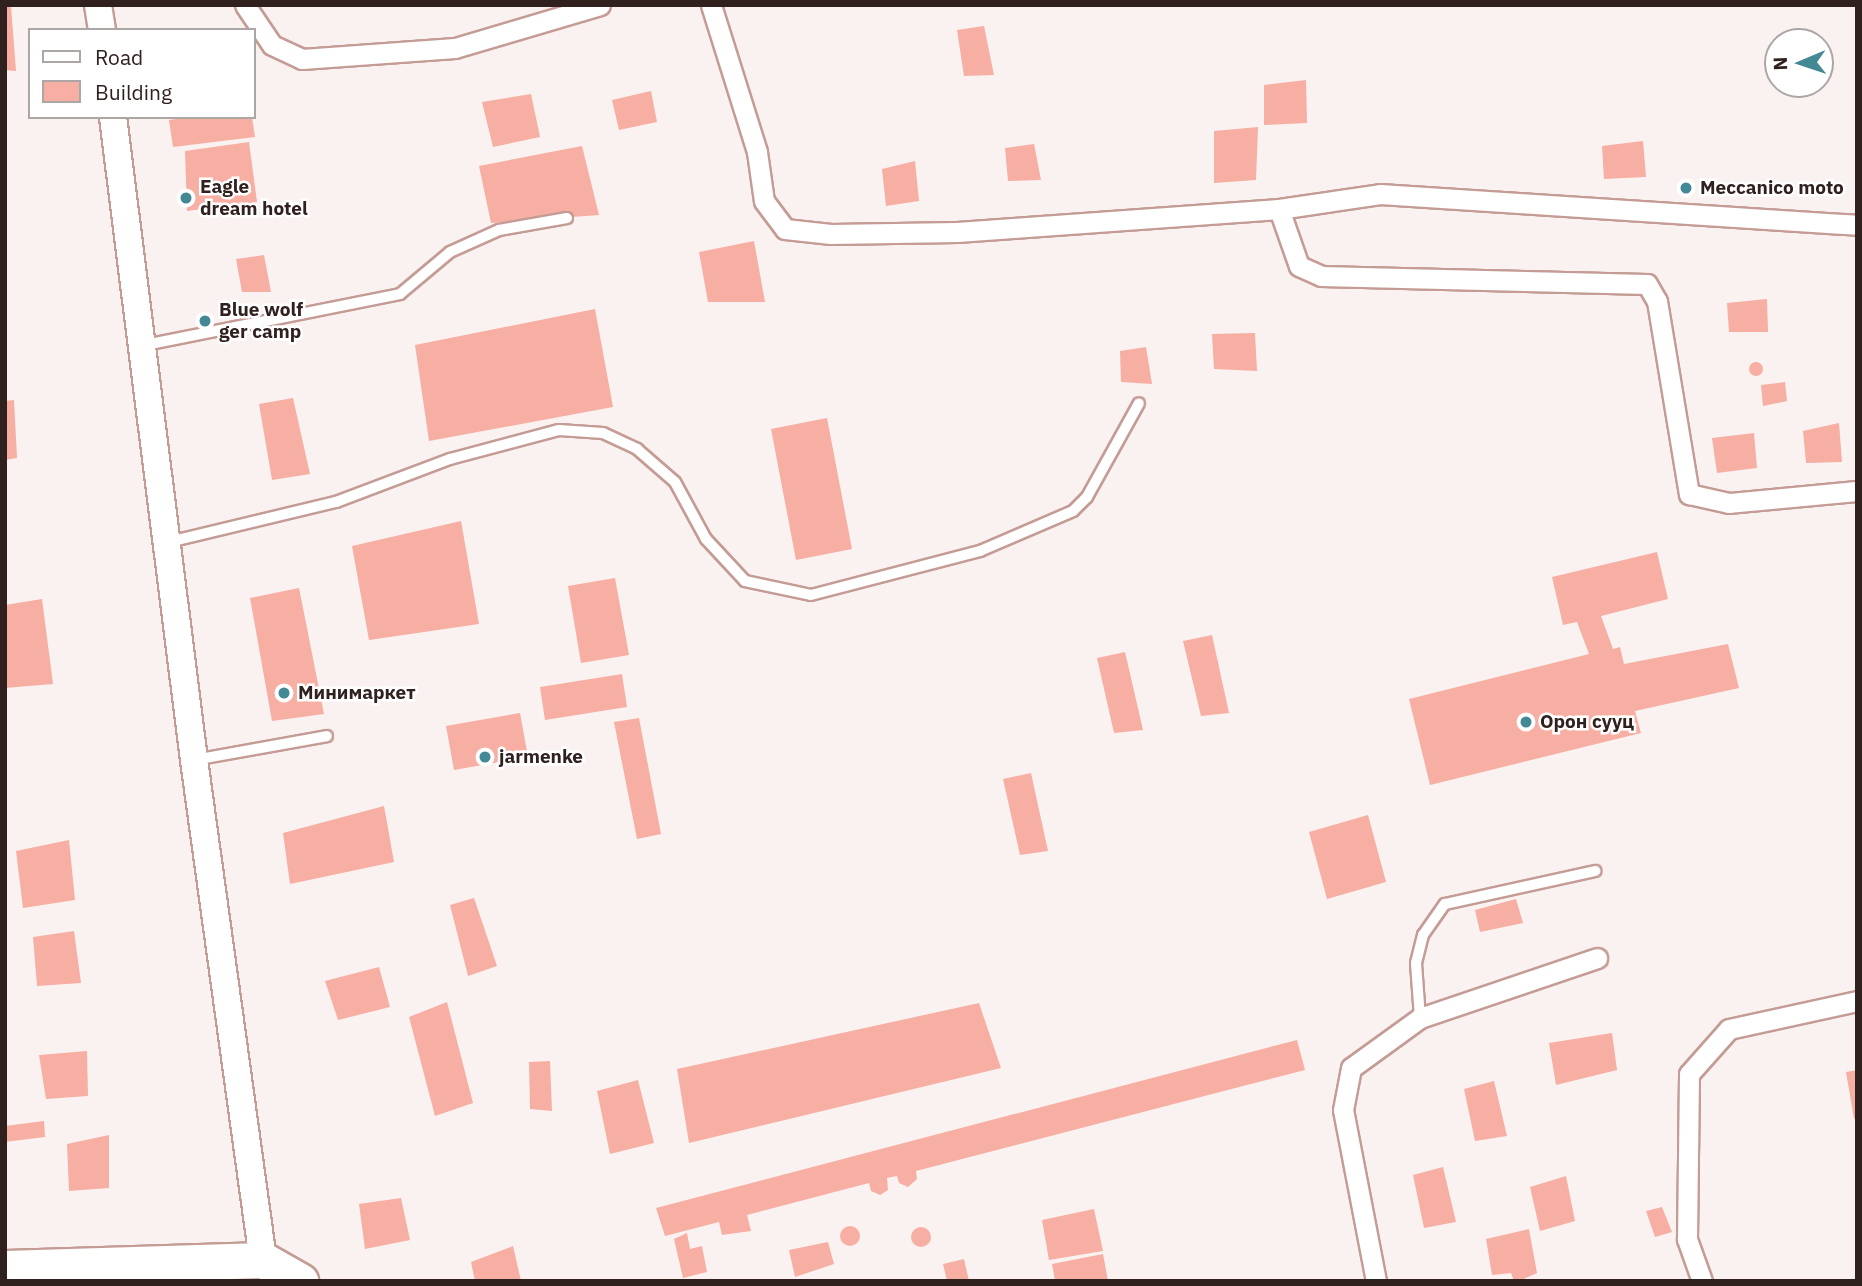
<!DOCTYPE html>
<meta charset="utf-8">
<style>
body{margin:0}
#map{position:relative;width:1862px;height:1286px;overflow:hidden;background:#faf2f0;font-family:"IBM Plex Sans",sans-serif}
div>[style]{position:absolute}
.building>*{inset:0;background:#f7aea3}
.round{border-radius:50%}
.roads{filter:drop-shadow(2px 0 #c49c95) drop-shadow(-2px 0 #c49c95) drop-shadow(0 2px #c49c95) drop-shadow(0 -2px #c49c95)}
.lane>*{height:10px;margin:-5px;padding:0 5px;transform-origin:5px;border-radius:5px;background:#fff}
.street>*{height:19px;margin:-9.5px;padding:0 9.5px;transform-origin:9.5px;border-radius:9.5px;background:#fff}
.secondary>*{height:26px;margin:-13px;padding:0 13px;transform-origin:13px;border-radius:13px;background:#fff}
.highway>*{height:35px;margin:-17.5px;padding:0 17.5px;transform-origin:17.5px;border-radius:17.5px;background:#fff}
.dots>*{width:19px;height:19px;translate:-50% -50%;box-sizing:border-box;border:4px solid #fff;border-radius:50%}
span{translate:-50% -50%;white-space:nowrap;text-align:center;line-height:1.15;-webkit-text-stroke:5px #fff;paint-order:stroke}
.poi-label{font-size:19px;color:#30211f;font-weight:700}
.left{translate:0 -50%;text-align:left}
.frame{position:absolute;inset:0;border:7px solid #30211f;pointer-events:none}
.legend{position:absolute;left:28px;top:28px;width:228px;height:91px;box-sizing:border-box;background:#fff;border:2px solid #aca6a5;margin:0;padding:9px 12px;list-style:none;font-size:21px;color:#30211f}
.legend li{display:flex;align-items:center;gap:14px;height:35px}
.legend b{width:35px;border:2px solid #aca6a5}
.north{position:absolute;left:1764px;top:28px;width:70px;height:70px;box-sizing:border-box;background:#fff;border:2px solid #aca6a5;border-radius:50%;rotate:268deg;font-size:19px;font-weight:700;line-height:28px;text-align:center;color:#30211f}
.north::after{content:'';display:block;margin:auto;width:24px;height:32px;background:#438895;clip-path:polygon(50% 0,100% 100%,50% 72%,0 100%)}
</style>
<div id="map">
<div class="building">
<div style="clip-path:polygon(11px 6px,16px 71px,5px 70px,5px 7px)"></div>
<div style="clip-path:polygon(984px 26px,994px 75px,964px 76px,957px 30px)"></div>
<div style="clip-path:polygon(1306px 80px,1307px 123px,1264px 125px,1264px 85px)"></div>
<div style="clip-path:polygon(651px 91px,657px 122px,619px 130px,612px 100px)"></div>
<div style="clip-path:polygon(531px 94px,540px 137px,493px 147px,482px 102px)"></div>
<div style="clip-path:polygon(189px 117px,252px 117px,255px 137px,173px 147px,169px 120px)"></div>
<div style="clip-path:polygon(1258px 127px,1256px 180px,1214px 183px,1214px 131px)"></div>
<div style="clip-path:polygon(1643px 141px,1646px 177px,1604px 179px,1602px 146px)"></div>
<div style="clip-path:polygon(249px 142px,257px 202px,187px 211px,185px 151px)"></div>
<div style="clip-path:polygon(1034px 144px,1041px 180px,1008px 181px,1005px 148px)"></div>
<div style="clip-path:polygon(582px 146px,599px 215px,491px 223px,479px 166px)"></div>
<div style="clip-path:polygon(915px 161px,919px 201px,886px 206px,882px 169px)"></div>
<div style="clip-path:polygon(754px 241px,765px 302px,708px 302px,699px 252px)"></div>
<div style="clip-path:polygon(264px 255px,271px 292px,242px 292px,236px 259px)"></div>
<div style="clip-path:polygon(1767px 299px,1768px 332px,1729px 332px,1727px 303px)"></div>
<div style="clip-path:polygon(595px 309px,613px 407px,429px 441px,415px 345px)"></div>
<div style="clip-path:polygon(1255px 333px,1257px 371px,1214px 369px,1212px 334px)"></div>
<div style="clip-path:polygon(1146px 347px,1152px 384px,1121px 382px,1120px 351px)"></div>
<div class="round" style="left:1749px;top:362px;width:14px;height:14px"></div>
<div style="clip-path:polygon(1785px 382px,1787px 401px,1763px 406px,1761px 385px)"></div>
<div style="clip-path:polygon(293px 398px,310px 474px,272px 480px,259px 404px)"></div>
<div style="clip-path:polygon(14px 400px,17px 458px,5px 460px,5px 401px)"></div>
<div style="clip-path:polygon(827px 418px,852px 549px,796px 560px,771px 429px)"></div>
<div style="clip-path:polygon(1839px 423px,1842px 462px,1806px 463px,1803px 431px)"></div>
<div style="clip-path:polygon(1754px 433px,1757px 468px,1717px 473px,1712px 438px)"></div>
<div style="clip-path:polygon(461px 521px,479px 624px,369px 640px,352px 546px)"></div>
<div style="clip-path:polygon(1657px 552px,1668px 599px,1601px 616px,1613px 649px,1620px 647px,1624px 664px,1728px 644px,1739px 688px,1635px 711px,1641px 733px,1430px 785px,1409px 699px,1589px 654px,1577px 622px,1563px 625px,1552px 577px)"></div>
<div style="clip-path:polygon(615px 578px,629px 655px,581px 663px,568px 586px)"></div>
<div style="clip-path:polygon(299px 588px,324px 714px,272px 721px,250px 598px)"></div>
<div style="clip-path:polygon(42px 599px,53px 684px,5px 688px,5px 605px)"></div>
<div style="clip-path:polygon(1212px 635px,1229px 713px,1201px 716px,1183px 641px)"></div>
<div style="clip-path:polygon(1125px 652px,1143px 730px,1114px 733px,1097px 658px)"></div>
<div style="clip-path:polygon(622px 674px,627px 707px,545px 720px,540px 687px)"></div>
<div style="clip-path:polygon(520px 713px,528px 757px,454px 770px,446px 726px)"></div>
<div style="clip-path:polygon(639px 718px,661px 834px,637px 839px,614px 722px)"></div>
<div style="clip-path:polygon(1031px 773px,1048px 851px,1020px 855px,1003px 779px)"></div>
<div style="clip-path:polygon(384px 806px,394px 862px,290px 884px,283px 833px)"></div>
<div style="clip-path:polygon(1368px 815px,1386px 882px,1327px 899px,1309px 832px)"></div>
<div style="clip-path:polygon(69px 840px,75px 900px,23px 908px,16px 851px)"></div>
<div style="clip-path:polygon(474px 898px,497px 966px,468px 976px,450px 905px)"></div>
<div style="clip-path:polygon(1516px 899px,1523px 923px,1480px 932px,1475px 910px)"></div>
<div style="clip-path:polygon(74px 931px,81px 983px,37px 986px,33px 937px)"></div>
<div style="clip-path:polygon(379px 967px,390px 1007px,338px 1020px,325px 981px)"></div>
<div style="clip-path:polygon(447px 1002px,473px 1103px,435px 1116px,409px 1017px)"></div>
<div style="clip-path:polygon(979px 1003px,1001px 1068px,689px 1143px,677px 1069px)"></div>
<div style="clip-path:polygon(1612px 1033px,1617px 1070px,1556px 1085px,1549px 1043px)"></div>
<div style="clip-path:polygon(1297px 1040px,1305px 1070px,916px 1171px,917px 1179px,908px 1187px,899px 1183px,897px 1176px,887px 1178px,888px 1190px,880px 1195px,871px 1191px,869px 1183px,747px 1215px,751px 1231px,722px 1235px,719px 1222px,665px 1236px,656px 1208px)"></div>
<div style="clip-path:polygon(87px 1051px,88px 1096px,46px 1099px,39px 1055px)"></div>
<div style="clip-path:polygon(550px 1061px,552px 1111px,530px 1109px,529px 1062px)"></div>
<div style="clip-path:polygon(1857px 1070px,1857px 1118px,1854px 1119px,1846px 1072px)"></div>
<div style="clip-path:polygon(638px 1080px,654px 1143px,610px 1154px,597px 1091px)"></div>
<div style="clip-path:polygon(1494px 1081px,1507px 1136px,1475px 1141px,1464px 1089px)"></div>
<div style="clip-path:polygon(44px 1121px,45px 1137px,5px 1142px,5px 1126px)"></div>
<div style="clip-path:polygon(109px 1135px,109px 1188px,69px 1191px,67px 1144px)"></div>
<div style="clip-path:polygon(1443px 1167px,1456px 1222px,1424px 1228px,1413px 1175px)"></div>
<div style="clip-path:polygon(1566px 1176px,1575px 1221px,1540px 1231px,1530px 1187px)"></div>
<div style="clip-path:polygon(401px 1198px,410px 1240px,365px 1249px,359px 1204px)"></div>
<div style="clip-path:polygon(1662px 1207px,1672px 1232px,1655px 1237px,1646px 1211px)"></div>
<div style="clip-path:polygon(1094px 1209px,1103px 1251px,1049px 1260px,1042px 1220px)"></div>
<div class="round" style="left:840px;top:1226px;width:20px;height:20px"></div>
<div class="round" style="left:911px;top:1227px;width:20px;height:20px"></div>
<div style="clip-path:polygon(1529px 1229px,1537px 1273px,1519px 1281px,1514px 1281px,1511px 1273px,1492px 1275px,1486px 1239px)"></div>
<div style="clip-path:polygon(687px 1233px,690px 1249px,702px 1246px,707px 1272px,683px 1278px,674px 1239px)"></div>
<div style="clip-path:polygon(828px 1242px,834px 1264px,795px 1277px,789px 1250px)"></div>
<div style="clip-path:polygon(513px 1246px,521px 1281px,475px 1281px,471px 1262px)"></div>
<div style="clip-path:polygon(1103px 1254px,1108px 1281px,1055px 1281px,1052px 1264px)"></div>
<div style="clip-path:polygon(964px 1259px,969px 1281px,947px 1281px,943px 1264px)"></div>
</div>
<div class="roads">
<div class="lane">
<div style="left:145px;top:345px;width:260px;rotate:-11.3deg"></div>
<div style="left:400px;top:294px;width:65px;rotate:-40deg"></div>
<div style="left:450px;top:252px;width:54px;rotate:-24.2deg"></div>
<div style="left:499px;top:230px;width:69px;rotate:-10deg"></div>
<div style="left:169px;top:542px;width:172px;rotate:-13.5deg"></div>
<div style="left:336px;top:502px;width:122px;rotate:-20.7deg"></div>
<div style="left:450px;top:459px;width:113px;rotate:-14.9deg"></div>
<div style="left:559px;top:430px;width:44px;rotate:3.9deg"></div>
<div style="left:603px;top:433px;width:38px;rotate:25deg"></div>
<div style="left:637px;top:449px;width:50px;rotate:41deg"></div>
<div style="left:675px;top:482px;width:65px;rotate:61.5deg"></div>
<div style="left:706px;top:539px;width:57px;rotate:47.1deg"></div>
<div style="left:745px;top:581px;width:67px;rotate:12deg"></div>
<div style="left:811px;top:595px;width:175px;rotate:-14.6deg"></div>
<div style="left:980px;top:551px;width:101px;rotate:-23.3deg"></div>
<div style="left:1073px;top:511px;width:20px;rotate:-45deg"></div>
<div style="left:1087px;top:497px;width:107px;rotate:-61deg"></div>
<div style="left:194px;top:760px;width:135px;rotate:-10.2deg"></div>
<div style="left:1420px;top:1018px;width:55px;rotate:-94.2deg"></div>
<div style="left:1416px;top:963px;width:29px;rotate:-76deg"></div>
<div style="left:1423px;top:935px;width:38px;rotate:-55deg"></div>
<div style="left:1445px;top:904px;width:154px;rotate:-12.4deg"></div>
</div>
<div class="street">
<div style="left:245px;top:5px;width:48px;rotate:56deg"></div>
<div style="left:272px;top:45px;width:33px;rotate:25deg"></div>
<div style="left:302px;top:59px;width:153px;rotate:-4.1deg"></div>
<div style="left:455px;top:48px;width:151px;rotate:-16.5deg"></div>
<div style="left:711px;top:5px;width:154px;rotate:72.6deg"></div>
<div style="left:757px;top:152px;width:49px;rotate:81.9deg"></div>
<div style="left:764px;top:201px;width:35px;rotate:53deg"></div>
<div style="left:785px;top:229px;width:46px;rotate:6.2deg"></div>
<div style="left:831px;top:234px;width:126px;rotate:-0.9deg"></div>
<div style="left:957px;top:232px;width:323px;rotate:-4.1deg"></div>
<div style="left:1279px;top:209px;width:102px;rotate:-8.4deg"></div>
<div style="left:1380px;top:194px;width:478px;rotate:3.7deg"></div>
<div style="left:1279px;top:209px;width:60px;rotate:70.7deg"></div>
<div style="left:1299px;top:266px;width:24px;rotate:24deg"></div>
<div style="left:1321px;top:276px;width:326px;rotate:1.4deg"></div>
<div style="left:1647px;top:284px;width:20px;rotate:60deg"></div>
<div style="left:1657px;top:301px;width:196px;rotate:80.6deg"></div>
<div style="left:1689px;top:494px;width:41px;rotate:12.7deg"></div>
<div style="left:1729px;top:503px;width:129px;rotate:-5.4deg"></div>
<div style="left:1376px;top:1281px;width:174px;rotate:-100.9deg"></div>
<div style="left:1343px;top:1110px;width:43px;rotate:-79.2deg"></div>
<div style="left:1351px;top:1068px;width:85px;rotate:-35.9deg"></div>
<div style="left:1420px;top:1018px;width:187px;rotate:-18.7deg"></div>
<div style="left:1702px;top:1281px;width:45px;rotate:-109.7deg"></div>
<div style="left:1687px;top:1239px;width:165px;rotate:-89.3deg"></div>
<div style="left:1689px;top:1074px;width:60px;rotate:-48.4deg"></div>
<div style="left:1729px;top:1029px;width:131px;rotate:-12.3deg"></div>
</div>
<div class="secondary">
<div style="left:98px;top:5px;width:25px;rotate:81deg"></div>
<div style="left:113px;top:117px;width:648px;rotate:82.82deg"></div>
<div style="left:194px;top:760px;width:505px;rotate:82.14deg"></div>
</div>
<div class="highway">
<div style="left:5px;top:1268px;width:258px;rotate:-1.8deg"></div>
<div style="left:263px;top:1260px;width:43px;rotate:29.6deg"></div>
</div>
</div>
<div class="dots">
<div style="left:1686px;top:188px;background:#438895"></div>
<div style="left:186px;top:198px;background:#438895"></div>
<div style="left:205px;top:321px;background:#438895"></div>
<div style="left:284px;top:693px;background:#438895"></div>
<div style="left:1526px;top:722px;background:#438895"></div>
<div style="left:485px;top:757px;background:#438895"></div>
</div>
<div class="poi-label">
<span class="left" style="left:200px;top:198px">Eagle<br>dream hotel</span>
<span class="left" style="left:1700px;top:188px">Meccanico moto</span>
<span class="left" style="left:219px;top:321px">Blue wolf<br>ger camp</span>
<span class="left" style="left:298px;top:693px">Минимаркет</span>
<span class="left" style="left:1540px;top:722px">Орон сууц</span>
<span class="left" style="left:499px;top:757px">jarmenke</span>
</div>
<div class="frame"></div>
<ul class="legend">
<li><b style="height:9px;background:#fff"></b>Road</li>
<li><b style="height:19px;background:#f7aea3"></b>Building</li>
</ul>
<div class="north">N</div>
</div>
